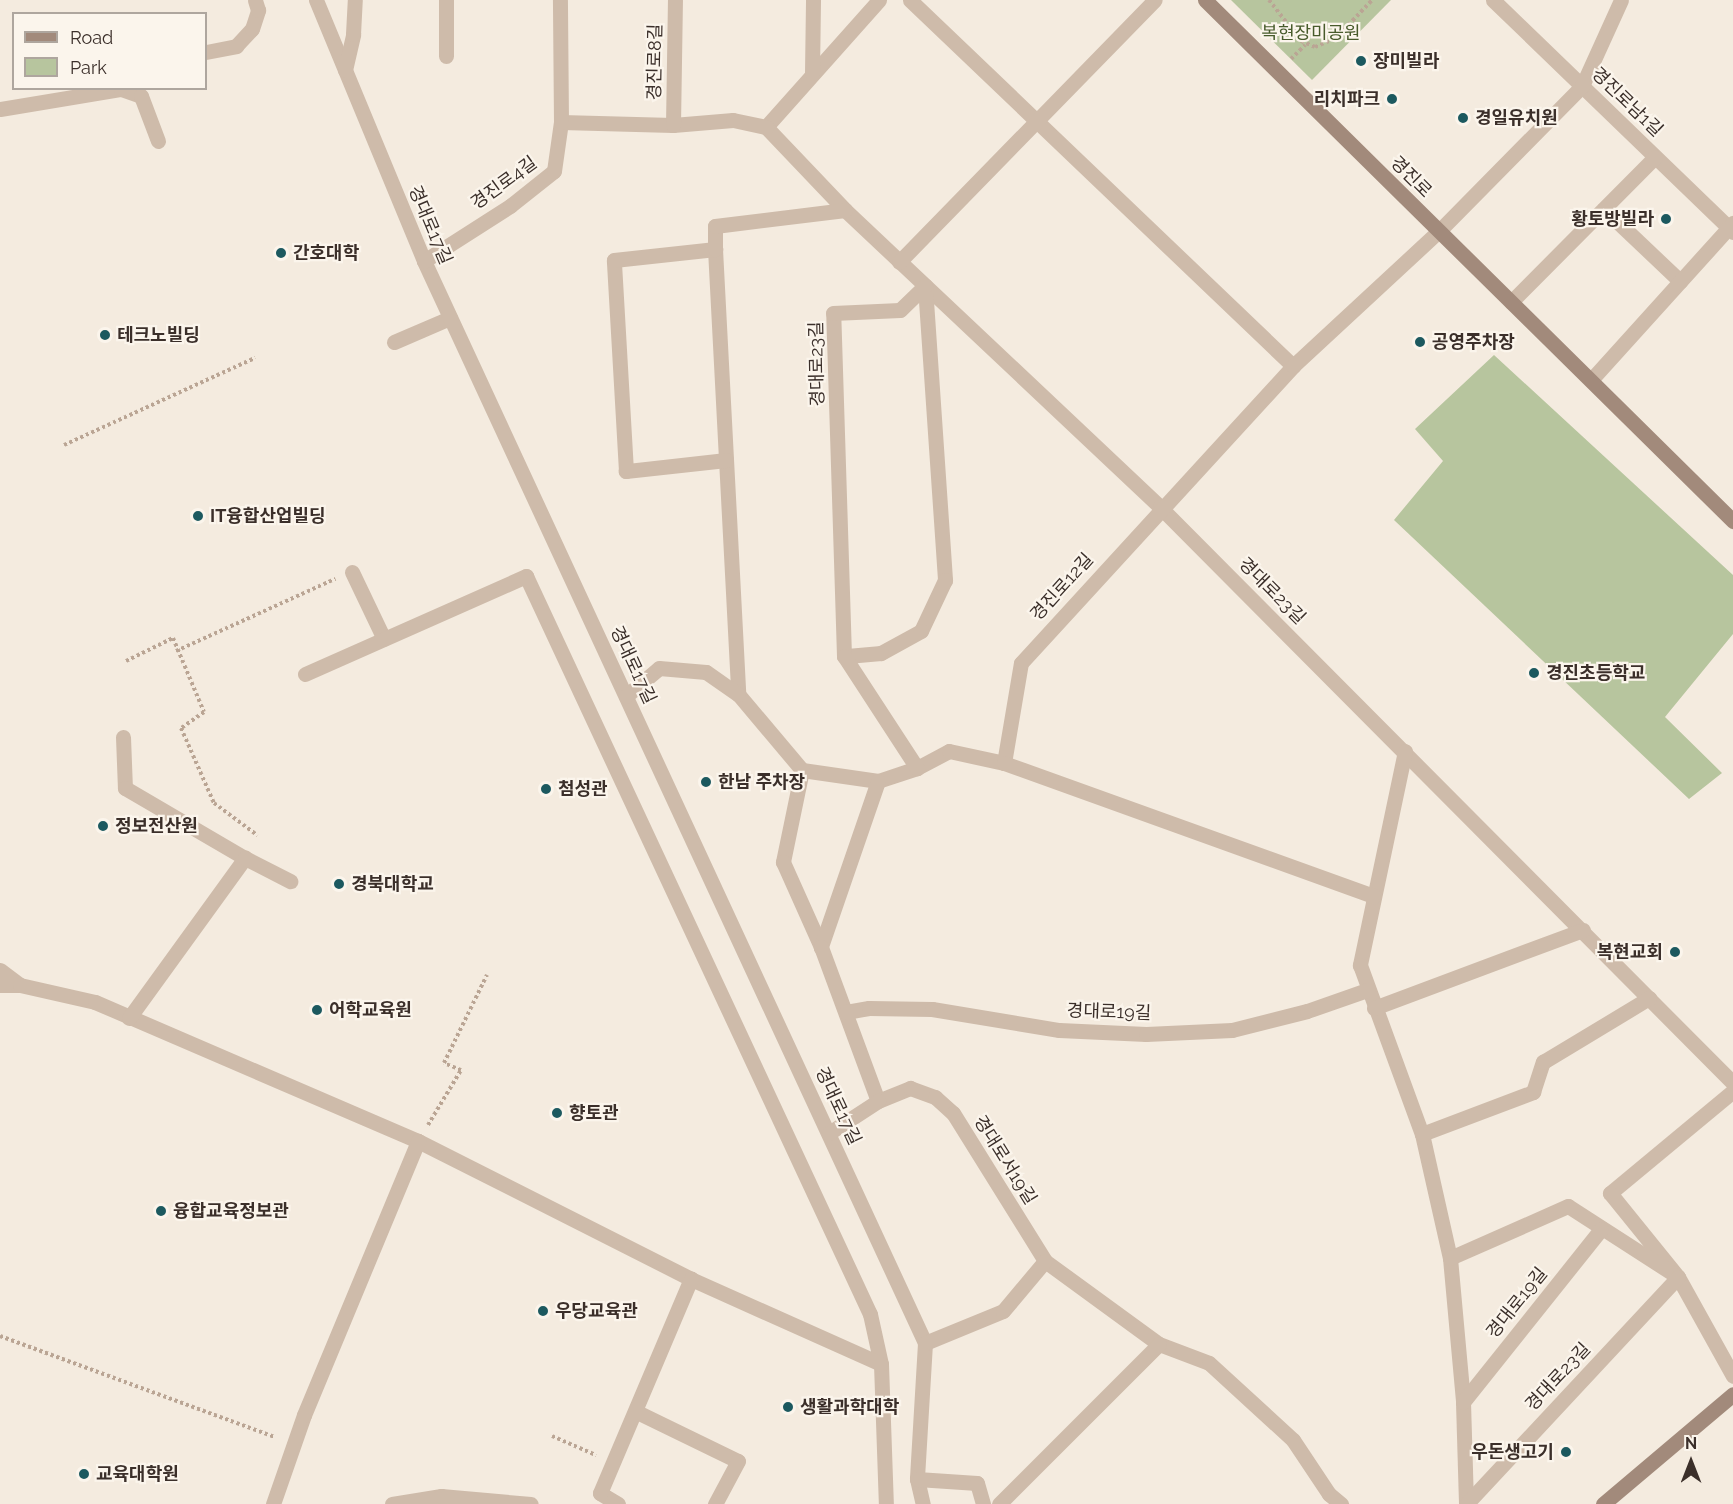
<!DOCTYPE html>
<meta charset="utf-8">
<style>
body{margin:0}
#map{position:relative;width:1733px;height:1504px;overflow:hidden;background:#f4ebdf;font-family:Raleway,"Noto Sans KR",sans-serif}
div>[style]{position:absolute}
.green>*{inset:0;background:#b7c59e}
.path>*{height:4px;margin-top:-2px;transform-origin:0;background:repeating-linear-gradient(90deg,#baa594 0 3px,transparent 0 6px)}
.lane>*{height:15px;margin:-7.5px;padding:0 7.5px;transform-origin:7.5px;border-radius:7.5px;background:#cebbaa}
.street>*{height:15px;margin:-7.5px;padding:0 7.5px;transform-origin:7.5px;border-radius:7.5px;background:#cebbaa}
.secondary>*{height:15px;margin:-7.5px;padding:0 7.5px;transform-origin:7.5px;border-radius:7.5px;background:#a28a7b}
.dots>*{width:16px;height:16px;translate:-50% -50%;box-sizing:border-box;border:3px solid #fbf5ec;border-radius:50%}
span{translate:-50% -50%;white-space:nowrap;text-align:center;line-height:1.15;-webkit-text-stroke:4.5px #fbf5ec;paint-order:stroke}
.park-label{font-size:18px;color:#485b2c}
.poi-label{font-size:18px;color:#3b2f2a;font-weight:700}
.left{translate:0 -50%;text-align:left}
.right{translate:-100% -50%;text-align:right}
.street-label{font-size:18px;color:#3b2f2a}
.legend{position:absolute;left:12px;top:12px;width:195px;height:78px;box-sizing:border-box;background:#fbf5ec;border:2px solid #aea69e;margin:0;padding:8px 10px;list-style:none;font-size:18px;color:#3b2f2a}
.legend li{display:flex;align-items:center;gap:12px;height:30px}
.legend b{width:30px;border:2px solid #aea69e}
.north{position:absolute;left:1661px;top:1432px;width:60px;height:60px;-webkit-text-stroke:4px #fbf5ec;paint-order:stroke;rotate:0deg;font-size:16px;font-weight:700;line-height:24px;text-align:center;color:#3b2f2a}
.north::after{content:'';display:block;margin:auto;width:21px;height:27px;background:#3b2f2a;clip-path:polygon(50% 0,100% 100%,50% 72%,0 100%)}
</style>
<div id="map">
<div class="green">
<div style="clip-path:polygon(1231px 0,1391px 0,1312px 80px)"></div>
<div style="clip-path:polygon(1494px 355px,1733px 575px,1733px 634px,1665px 717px,1722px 773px,1689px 799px,1394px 520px,1443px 461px,1415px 429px)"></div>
</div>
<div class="path">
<div style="left:1269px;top:0;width:52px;rotate:52deg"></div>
<div style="left:1301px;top:41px;width:15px;rotate:23deg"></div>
<div style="left:1315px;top:47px;width:23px;rotate:-23deg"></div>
<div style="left:1336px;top:38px;width:52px;rotate:-46.5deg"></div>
<div style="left:1291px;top:59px;width:20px;rotate:-45deg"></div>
<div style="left:64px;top:445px;width:210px;rotate:-24.5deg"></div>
<div style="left:176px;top:651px;width:175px;rotate:-24.4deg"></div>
<div style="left:126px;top:661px;width:52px;rotate:-26.1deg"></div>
<div style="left:173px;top:638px;width:80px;rotate:67.3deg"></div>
<div style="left:204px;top:712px;width:28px;rotate:145deg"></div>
<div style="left:181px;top:728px;width:82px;rotate:66.3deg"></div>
<div style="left:214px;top:803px;width:54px;rotate:36.7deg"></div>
<div style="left:428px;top:1125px;width:64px;rotate:-59deg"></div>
<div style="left:461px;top:1070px;width:18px;rotate:-158deg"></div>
<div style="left:444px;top:1063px;width:98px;rotate:-64deg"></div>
<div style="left:0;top:1336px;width:293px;rotate:20.2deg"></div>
<div style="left:552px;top:1436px;width:48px;rotate:23.4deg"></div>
</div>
<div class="lane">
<div style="left:206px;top:52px;width:31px;rotate:-11deg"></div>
<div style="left:236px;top:46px;width:23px;rotate:-47deg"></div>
<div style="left:252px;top:29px;width:20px;rotate:-72deg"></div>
<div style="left:258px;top:10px;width:10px;rotate:-107deg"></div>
<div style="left:0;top:109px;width:123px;rotate:-9.4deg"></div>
<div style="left:121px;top:89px;width:21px;rotate:19deg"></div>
<div style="left:141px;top:96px;width:48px;rotate:69.3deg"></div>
<div style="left:394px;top:342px;width:61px;rotate:-23.2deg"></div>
<div style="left:352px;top:572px;width:74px;rotate:64.5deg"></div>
<div style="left:305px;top:674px;width:242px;rotate:-23.9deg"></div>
<div style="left:526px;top:576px;width:814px;rotate:65.01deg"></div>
<div style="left:870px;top:1314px;width:51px;rotate:77.6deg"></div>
<div style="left:881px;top:1364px;width:140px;rotate:88deg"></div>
<div style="left:123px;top:737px;width:51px;rotate:87.8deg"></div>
<div style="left:125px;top:788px;width:139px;rotate:30.3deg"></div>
<div style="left:0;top:970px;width:25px;rotate:37deg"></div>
<div style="left:0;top:985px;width:20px"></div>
<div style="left:20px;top:985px;width:77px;rotate:12.8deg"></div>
<div style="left:95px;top:1002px;width:352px;rotate:23.3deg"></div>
<div style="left:418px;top:1141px;width:306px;rotate:26.8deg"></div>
<div style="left:691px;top:1279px;width:208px;rotate:24.1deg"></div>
<div style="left:129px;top:1018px;width:198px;rotate:-54.1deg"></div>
<div style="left:245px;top:858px;width:51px;rotate:27.1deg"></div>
<div style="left:637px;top:1412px;width:112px;rotate:25.9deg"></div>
<div style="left:738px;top:1461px;width:49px;rotate:118.1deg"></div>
<div style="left:273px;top:1504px;width:94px;rotate:-70.8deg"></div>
<div style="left:304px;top:1415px;width:297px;rotate:-67.4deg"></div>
<div style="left:392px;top:1504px;width:50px;rotate:-9.3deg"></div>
<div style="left:441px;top:1496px;width:90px;rotate:5.1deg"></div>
<div style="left:618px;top:1504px;width:21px;rotate:-149deg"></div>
<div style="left:600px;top:1493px;width:233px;rotate:-67deg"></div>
</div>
<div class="street">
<div style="left:316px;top:0;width:282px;rotate:67.5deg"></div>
<div style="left:424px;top:261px;width:1192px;rotate:65.15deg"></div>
<div style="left:925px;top:1343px;width:136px;rotate:93.4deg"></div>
<div style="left:917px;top:1479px;width:26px;rotate:77deg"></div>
<div style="left:446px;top:0;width:56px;rotate:90deg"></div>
<div style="left:879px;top:0;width:170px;rotate:131.7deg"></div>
<div style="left:766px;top:127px;width:115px;rotate:46.4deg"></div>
<div style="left:845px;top:210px;width:433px;rotate:43.3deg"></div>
<div style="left:1160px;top:507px;width:812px;rotate:45.15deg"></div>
<div style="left:910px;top:0;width:530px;rotate:43.7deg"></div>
<div style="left:1493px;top:0;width:334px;rotate:44deg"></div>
<div style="left:345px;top:70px;width:37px;rotate:-77deg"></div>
<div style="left:353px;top:34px;width:34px;rotate:-87deg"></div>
<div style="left:812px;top:73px;width:73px;rotate:-89.2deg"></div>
<div style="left:561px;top:122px;width:112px;rotate:1.5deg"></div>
<div style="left:673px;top:125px;width:60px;rotate:-4.8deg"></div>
<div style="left:733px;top:120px;width:34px;rotate:12deg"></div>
<div style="left:673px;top:125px;width:125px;rotate:-89.1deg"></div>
<div style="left:1604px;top:209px;width:105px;rotate:43.5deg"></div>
<div style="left:715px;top:249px;width:446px;rotate:87deg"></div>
<div style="left:738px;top:694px;width:99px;rotate:49.9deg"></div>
<div style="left:802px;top:770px;width:77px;rotate:8.2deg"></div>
<div style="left:878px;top:781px;width:41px;rotate:-18.4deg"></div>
<div style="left:917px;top:768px;width:36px;rotate:-28deg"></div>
<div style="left:949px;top:751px;width:56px;rotate:12.3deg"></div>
<div style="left:1004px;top:763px;width:101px;rotate:-80.4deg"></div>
<div style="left:1021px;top:663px;width:403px;rotate:-47.5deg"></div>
<div style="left:1293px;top:366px;width:199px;rotate:-42.8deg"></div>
<div style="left:1439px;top:231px;width:204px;rotate:-45.4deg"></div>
<div style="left:1582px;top:86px;width:94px;rotate:-65.6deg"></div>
<div style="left:424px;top:261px;width:102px;rotate:-32.6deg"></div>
<div style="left:510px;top:206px;width:56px;rotate:-38.5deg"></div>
<div style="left:554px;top:171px;width:49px;rotate:-81.9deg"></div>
<div style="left:561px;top:122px;width:122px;rotate:-90.5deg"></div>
<div style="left:899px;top:262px;width:366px;rotate:-45.7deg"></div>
<div style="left:925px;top:286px;width:295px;rotate:86.1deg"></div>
<div style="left:945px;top:580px;width:56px;rotate:115.2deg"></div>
<div style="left:921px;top:631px;width:46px;rotate:151.2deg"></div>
<div style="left:881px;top:653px;width:37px;rotate:175deg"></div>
<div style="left:844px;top:656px;width:343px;rotate:-91.8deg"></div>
<div style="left:833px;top:313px;width:67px;rotate:-2.6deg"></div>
<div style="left:900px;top:310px;width:35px;rotate:-44deg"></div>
<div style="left:1511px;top:302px;width:204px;rotate:-45.2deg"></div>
<div style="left:1591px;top:380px;width:212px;rotate:-47.9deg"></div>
<div style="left:726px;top:460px;width:101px;rotate:173.7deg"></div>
<div style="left:626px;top:471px;width:211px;rotate:-93.3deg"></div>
<div style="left:614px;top:260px;width:102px;rotate:-6.2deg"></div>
<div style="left:715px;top:249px;width:23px;rotate:-90deg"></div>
<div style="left:715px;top:226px;width:131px;rotate:-7deg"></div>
<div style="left:844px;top:656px;width:134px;rotate:56.9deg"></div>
<div style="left:626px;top:696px;width:43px;rotate:-40.3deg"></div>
<div style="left:659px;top:668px;width:47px;rotate:4.9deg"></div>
<div style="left:706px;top:672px;width:39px;rotate:35deg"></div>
<div style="left:1405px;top:751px;width:219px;rotate:101.9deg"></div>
<div style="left:1360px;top:965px;width:180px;rotate:69.9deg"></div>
<div style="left:1422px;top:1134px;width:127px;rotate:77.3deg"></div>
<div style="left:1450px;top:1258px;width:145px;rotate:84.8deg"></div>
<div style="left:1463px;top:1402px;width:102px;rotate:88.3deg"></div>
<div style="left:1004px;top:763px;width:393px;rotate:19.8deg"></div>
<div style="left:802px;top:770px;width:94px;rotate:101.7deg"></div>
<div style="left:783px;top:862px;width:93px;rotate:65.9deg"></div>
<div style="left:878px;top:781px;width:176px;rotate:109deg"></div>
<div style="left:821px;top:947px;width:164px;rotate:69.7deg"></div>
<div style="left:878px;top:1101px;width:35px;rotate:-22deg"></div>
<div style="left:910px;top:1088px;width:27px;rotate:20deg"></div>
<div style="left:935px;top:1097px;width:24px;rotate:42deg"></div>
<div style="left:953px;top:1113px;width:174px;rotate:58.1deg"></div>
<div style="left:1045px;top:1261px;width:141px;rotate:36.1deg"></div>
<div style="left:1159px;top:1344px;width:53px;rotate:20.8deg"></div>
<div style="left:1209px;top:1363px;width:114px;rotate:42.5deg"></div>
<div style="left:1293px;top:1440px;width:65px;rotate:56.3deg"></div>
<div style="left:1329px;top:1494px;width:16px;rotate:40deg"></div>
<div style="left:1374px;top:1008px;width:223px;rotate:-20.5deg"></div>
<div style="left:846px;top:1012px;width:23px;rotate:-10deg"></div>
<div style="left:869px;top:1008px;width:63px;rotate:0.9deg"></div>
<div style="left:932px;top:1009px;width:129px;rotate:9.4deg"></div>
<div style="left:1059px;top:1030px;width:87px;rotate:2.6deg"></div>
<div style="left:1146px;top:1034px;width:86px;rotate:-2.7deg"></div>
<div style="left:1232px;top:1030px;width:77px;rotate:-14.2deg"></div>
<div style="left:1307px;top:1011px;width:64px;rotate:-19.3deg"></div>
<div style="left:1733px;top:1091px;width:160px;rotate:140.3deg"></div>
<div style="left:1610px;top:1193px;width:108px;rotate:51deg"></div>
<div style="left:1678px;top:1277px;width:113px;rotate:60.9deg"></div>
<div style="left:829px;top:1133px;width:59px;rotate:-33.1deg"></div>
<div style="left:1422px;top:1134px;width:119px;rotate:-20.7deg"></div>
<div style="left:1533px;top:1092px;width:32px;rotate:-72deg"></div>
<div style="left:1543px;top:1062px;width:124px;rotate:-31.1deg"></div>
<div style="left:1450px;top:1258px;width:129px;rotate:-23.8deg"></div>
<div style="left:1568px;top:1206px;width:131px;rotate:32.8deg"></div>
<div style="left:1678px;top:1277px;width:309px;rotate:133deg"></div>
<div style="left:925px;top:1343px;width:84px;rotate:-22.3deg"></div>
<div style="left:1003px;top:1311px;width:65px;rotate:-50deg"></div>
<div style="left:1463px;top:1402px;width:221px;rotate:-51.4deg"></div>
<div style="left:917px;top:1479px;width:60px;rotate:3.8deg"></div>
<div style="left:977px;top:1483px;width:22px;rotate:74deg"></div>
<div style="left:999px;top:1504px;width:226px;rotate:-45deg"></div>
</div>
<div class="secondary">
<div style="left:1205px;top:0;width:742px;rotate:44.62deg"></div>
<div style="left:1603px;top:1504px;width:170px;rotate:-40.2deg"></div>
</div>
<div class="dots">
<div style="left:1361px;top:61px;background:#1c595f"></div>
<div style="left:1392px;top:99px;background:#1c595f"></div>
<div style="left:1463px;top:118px;background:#1c595f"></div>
<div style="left:1666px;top:219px;background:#1c595f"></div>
<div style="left:281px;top:253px;background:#1c595f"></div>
<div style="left:105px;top:335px;background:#1c595f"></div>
<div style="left:1420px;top:342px;background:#1c595f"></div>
<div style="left:198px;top:516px;background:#1c595f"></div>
<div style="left:1534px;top:673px;background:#1c595f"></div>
<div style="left:706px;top:782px;background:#1c595f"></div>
<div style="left:546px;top:789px;background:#1c595f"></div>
<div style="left:103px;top:826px;background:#1c595f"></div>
<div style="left:339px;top:884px;background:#1c595f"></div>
<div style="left:1675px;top:952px;background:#1c595f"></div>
<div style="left:317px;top:1010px;background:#1c595f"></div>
<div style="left:557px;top:1113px;background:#1c595f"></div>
<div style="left:161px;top:1211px;background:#1c595f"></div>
<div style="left:543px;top:1311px;background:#1c595f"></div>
<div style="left:788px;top:1407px;background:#1c595f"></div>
<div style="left:1566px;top:1452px;background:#1c595f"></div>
<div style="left:84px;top:1474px;background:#1c595f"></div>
</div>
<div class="park-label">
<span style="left:1311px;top:33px">복현장미공원</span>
</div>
<div class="poi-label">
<span class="left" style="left:1373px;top:61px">장미빌라</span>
<span class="right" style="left:1380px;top:99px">리치파크</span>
<span class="left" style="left:1475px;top:118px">경일유치원</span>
<span class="right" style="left:1654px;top:219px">황토방빌라</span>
<span class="left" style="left:293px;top:253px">간호대학</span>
<span class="left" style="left:117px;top:335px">테크노빌딩</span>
<span class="left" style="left:1432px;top:342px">공영주차장</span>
<span class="left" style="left:210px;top:516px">IT융합산업빌딩</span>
<span class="left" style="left:1546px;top:673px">경진초등학교</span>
<span class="left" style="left:718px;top:782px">한남 주차장</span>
<span class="left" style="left:558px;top:789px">첨성관</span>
<span class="left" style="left:115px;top:826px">정보전산원</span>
<span class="left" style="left:351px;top:884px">경북대학교</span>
<span class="right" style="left:1663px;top:952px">복현교회</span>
<span class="left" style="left:329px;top:1010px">어학교육원</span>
<span class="left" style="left:569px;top:1113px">향토관</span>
<span class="left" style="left:173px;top:1211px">융합교육정보관</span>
<span class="left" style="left:555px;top:1311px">우당교육관</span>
<span class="left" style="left:800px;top:1407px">생활과학대학</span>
<span class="right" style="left:1554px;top:1452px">우돈생고기</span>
<span class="left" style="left:96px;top:1474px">교육대학원</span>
</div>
<div class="street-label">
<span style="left:655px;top:62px;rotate:-89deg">경진로8길</span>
<span style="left:1627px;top:102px;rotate:44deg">경진로남1길</span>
<span style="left:1411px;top:177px;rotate:45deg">경진로</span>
<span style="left:504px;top:183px;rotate:-36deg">경진로4길</span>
<span style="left:430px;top:225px;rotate:67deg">경대로17길</span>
<span style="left:817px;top:364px;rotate:-91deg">경대로23길</span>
<span style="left:1062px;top:587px;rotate:-48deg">경진로12길</span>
<span style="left:1272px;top:591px;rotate:45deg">경대로23길</span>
<span style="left:633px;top:665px;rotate:65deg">경대로17길</span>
<span style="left:1109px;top:1012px;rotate:2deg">경대로19길</span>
<span style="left:838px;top:1106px;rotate:65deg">경대로17길</span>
<span style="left:1005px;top:1160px;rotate:58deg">경대로서19길</span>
<span style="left:1517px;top:1303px;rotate:-51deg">경대로19길</span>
<span style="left:1558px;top:1377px;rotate:-47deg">경대로23길</span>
</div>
<ul class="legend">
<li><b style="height:8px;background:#a28a7b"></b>Road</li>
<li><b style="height:16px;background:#b7c59e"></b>Park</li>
</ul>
<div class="north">N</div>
</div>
